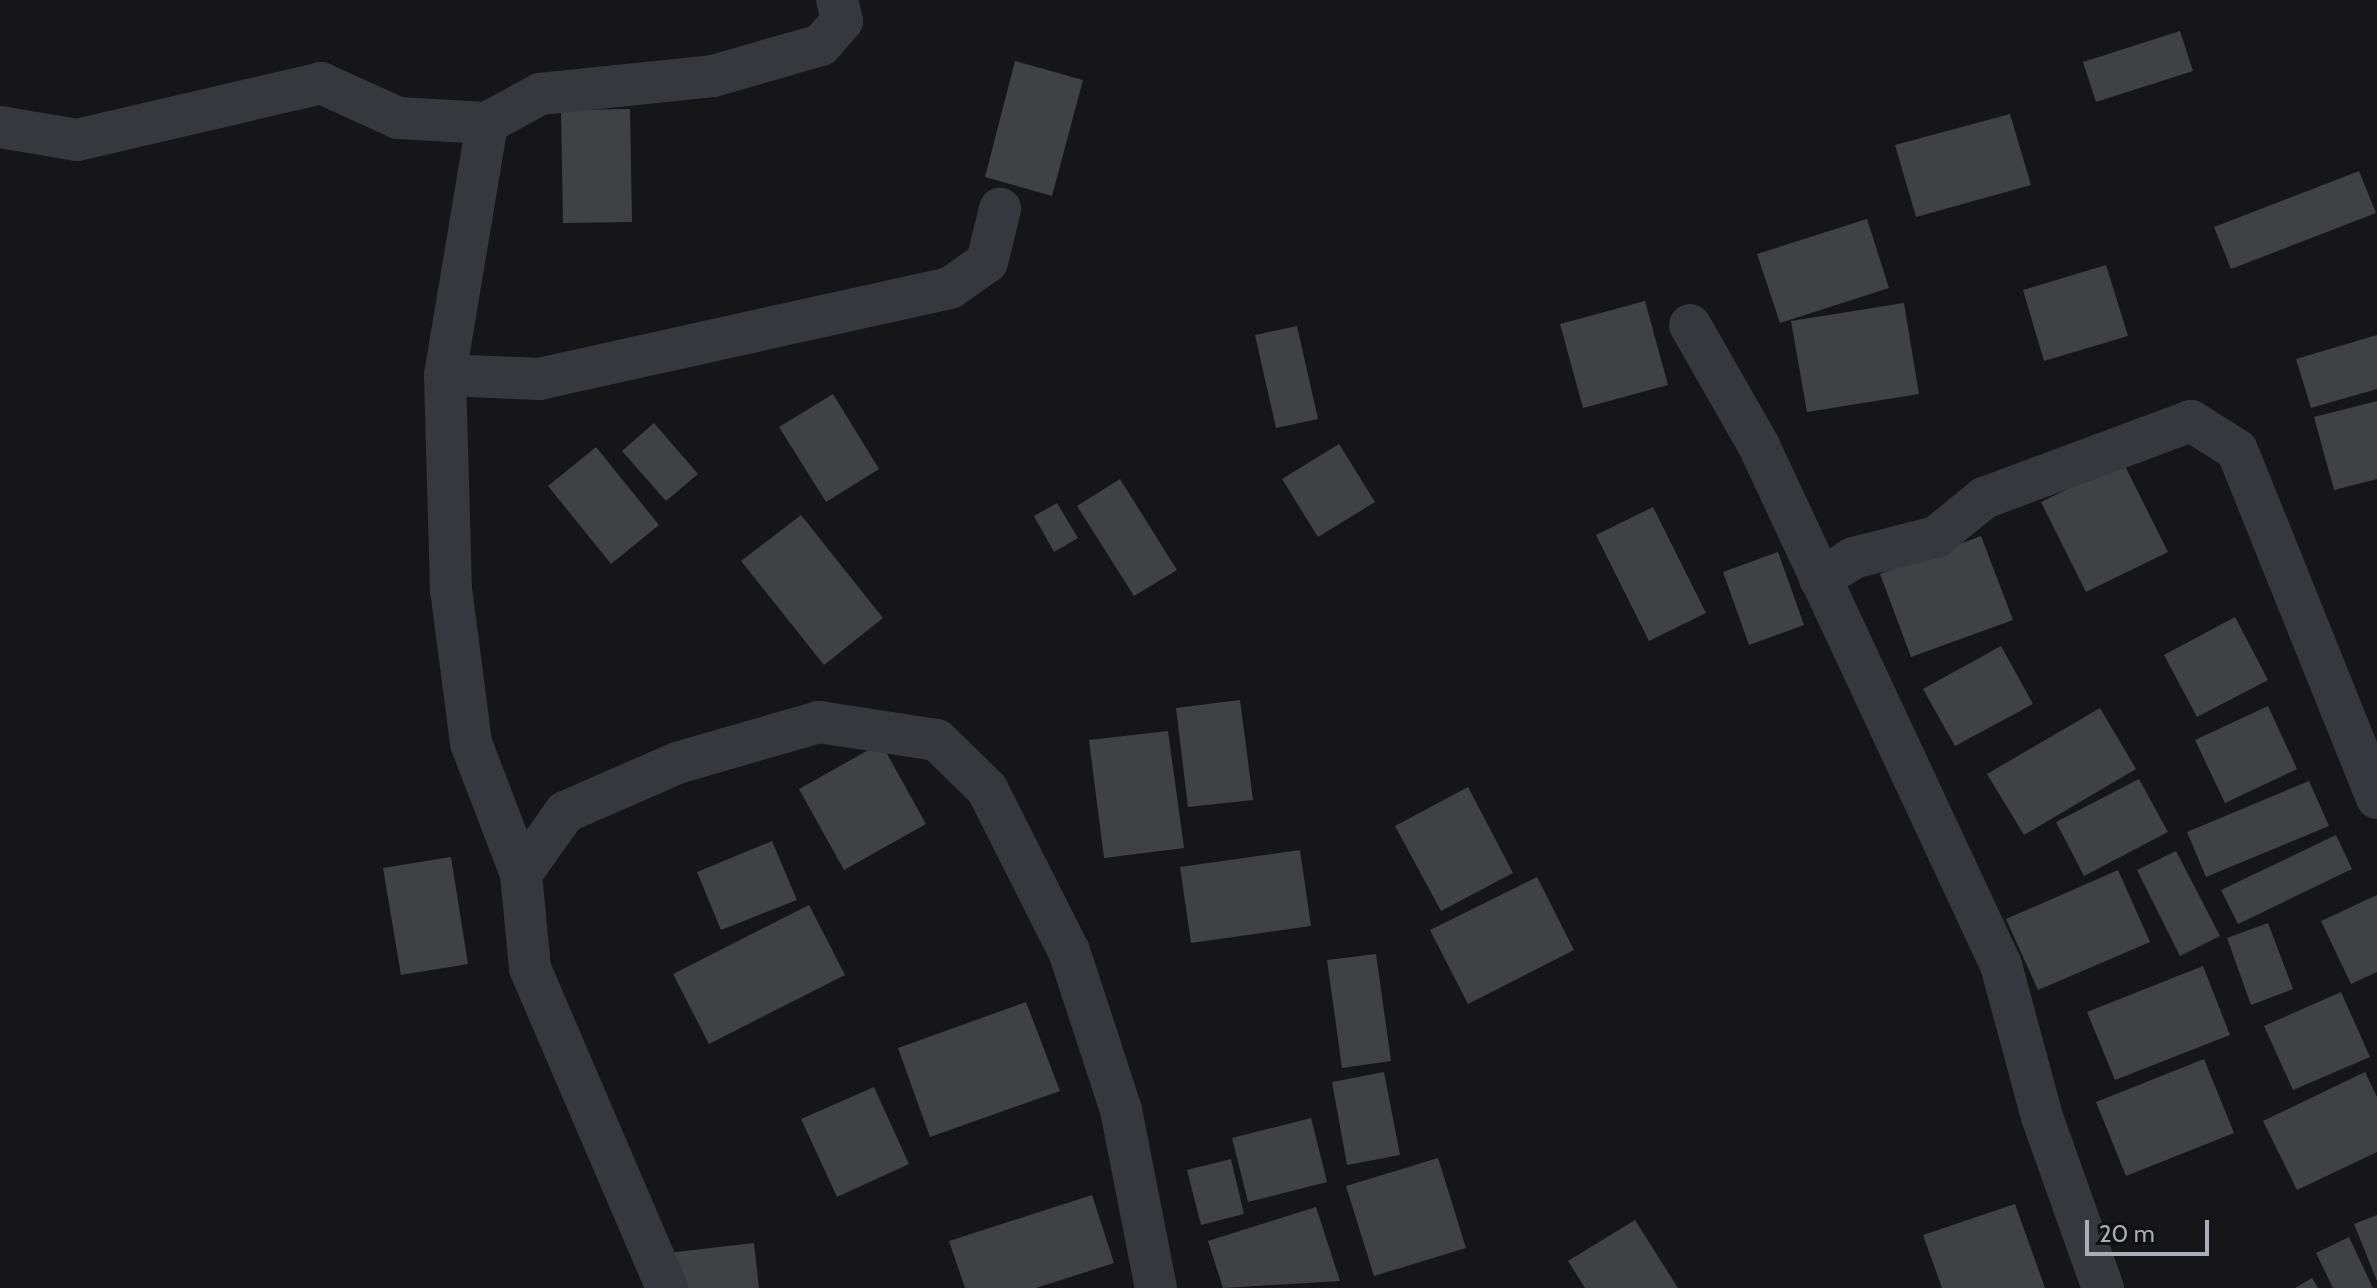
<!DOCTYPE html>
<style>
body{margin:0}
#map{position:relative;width:2377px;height:1288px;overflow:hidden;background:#161618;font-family:Cabin,sans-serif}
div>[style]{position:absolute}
.building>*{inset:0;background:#404145}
.minor>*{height:42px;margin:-21px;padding:0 21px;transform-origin:21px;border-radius:21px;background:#37383d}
span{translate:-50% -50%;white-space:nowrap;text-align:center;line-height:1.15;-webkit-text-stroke:6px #111113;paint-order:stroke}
.scale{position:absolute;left:2085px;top:1220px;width:124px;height:36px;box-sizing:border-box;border:4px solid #a8adb8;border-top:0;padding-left:10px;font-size:24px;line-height:28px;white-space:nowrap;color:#a8adb8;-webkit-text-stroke:6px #111113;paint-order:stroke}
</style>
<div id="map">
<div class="building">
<div style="clip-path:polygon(2180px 31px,2193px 71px,2096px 102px,2083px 62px)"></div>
<div style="clip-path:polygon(1015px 61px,1083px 80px,1052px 196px,985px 177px)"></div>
<div style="clip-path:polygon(630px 109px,632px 222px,563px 223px,561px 110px)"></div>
<div style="clip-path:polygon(2010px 114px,2031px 185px,1916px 217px,1895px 145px)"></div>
<div style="clip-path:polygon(2359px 171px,2376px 213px,2231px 269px,2214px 227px)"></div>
<div style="clip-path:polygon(1867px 219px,1889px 288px,1780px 323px,1757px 254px)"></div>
<div style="clip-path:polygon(2106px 265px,2128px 336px,2044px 361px,2023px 290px)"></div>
<div style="clip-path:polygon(1645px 301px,1668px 385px,1583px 408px,1560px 324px)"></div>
<div style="clip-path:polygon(1904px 303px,1919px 394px,1807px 412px,1791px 321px)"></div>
<div style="clip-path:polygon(1297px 326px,1318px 419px,1276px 428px,1255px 335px)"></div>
<div style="clip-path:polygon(2377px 335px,2377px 389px,2311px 408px,2296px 359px)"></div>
<div style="clip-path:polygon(833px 394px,879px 469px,826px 502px,779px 427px)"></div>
<div style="clip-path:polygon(2377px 401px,2377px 479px,2334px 490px,2314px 417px)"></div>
<div style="clip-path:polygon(654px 423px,698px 474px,666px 501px,622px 451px)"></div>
<div style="clip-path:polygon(1339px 444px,1375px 502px,1318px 537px,1282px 479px)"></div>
<div style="clip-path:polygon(596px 447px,659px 525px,611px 564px,548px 486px)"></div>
<div style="clip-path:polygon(2123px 462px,2168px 552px,2086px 592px,2041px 502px)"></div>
<div style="clip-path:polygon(1120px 479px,1177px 570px,1134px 596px,1077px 506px)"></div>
<div style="clip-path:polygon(1057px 503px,1078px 538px,1054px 552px,1034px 516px)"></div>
<div style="clip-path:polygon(1653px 507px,1706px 613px,1649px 641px,1596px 535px)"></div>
<div style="clip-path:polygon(801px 515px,883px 618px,824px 665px,741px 561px)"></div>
<div style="clip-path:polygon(1981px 536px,2013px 620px,1911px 657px,1880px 574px)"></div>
<div style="clip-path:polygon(1778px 552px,1804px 625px,1749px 645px,1723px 572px)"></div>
<div style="clip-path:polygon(2235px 617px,2268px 680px,2197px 717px,2164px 655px)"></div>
<div style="clip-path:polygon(2001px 646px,2033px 704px,1955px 746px,1923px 689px)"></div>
<div style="clip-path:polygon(1240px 700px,1253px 800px,1188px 807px,1176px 708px)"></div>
<div style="clip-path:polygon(2268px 706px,2297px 769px,2225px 803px,2195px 740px)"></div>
<div style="clip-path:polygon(2100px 708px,2136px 769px,2024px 835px,1987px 774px)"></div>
<div style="clip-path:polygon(1168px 731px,1184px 848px,1104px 858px,1089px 740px)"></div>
<div style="clip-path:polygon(881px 743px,926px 824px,844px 870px,799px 789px)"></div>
<div style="clip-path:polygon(2139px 779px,2168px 832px,2084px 876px,2056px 822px)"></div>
<div style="clip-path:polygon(2309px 781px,2329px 826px,2206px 877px,2187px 832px)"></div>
<div style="clip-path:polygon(1468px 787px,1513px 873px,1441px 911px,1395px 826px)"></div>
<div style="clip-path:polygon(2336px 835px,2352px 869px,2238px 924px,2221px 890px)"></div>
<div style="clip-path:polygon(772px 841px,797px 900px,721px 930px,697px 872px)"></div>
<div style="clip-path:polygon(1300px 850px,1311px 926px,1191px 943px,1180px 867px)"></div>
<div style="clip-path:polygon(2176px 851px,2220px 936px,2180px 956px,2137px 870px)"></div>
<div style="clip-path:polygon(451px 857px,468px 964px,401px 975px,383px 868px)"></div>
<div style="clip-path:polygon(2118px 870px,2150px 942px,2038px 990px,2006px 919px)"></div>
<div style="clip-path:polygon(1537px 877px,1574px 950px,1468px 1004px,1430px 930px)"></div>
<div style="clip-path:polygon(2377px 895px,2377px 972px,2351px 984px,2321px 921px)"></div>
<div style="clip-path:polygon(809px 905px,845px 975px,709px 1044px,673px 974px)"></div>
<div style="clip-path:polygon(2268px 923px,2293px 989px,2251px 1005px,2227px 938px)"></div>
<div style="clip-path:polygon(1376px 954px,1391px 1061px,1342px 1068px,1327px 960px)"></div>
<div style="clip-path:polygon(2203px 966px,2230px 1035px,2115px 1080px,2087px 1012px)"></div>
<div style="clip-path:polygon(2341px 992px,2370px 1057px,2293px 1090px,2264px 1026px)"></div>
<div style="clip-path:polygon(1026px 1002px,1060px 1091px,930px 1137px,898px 1048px)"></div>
<div style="clip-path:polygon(2204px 1059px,2234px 1133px,2126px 1176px,2096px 1102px)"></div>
<div style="clip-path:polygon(1384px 1072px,1400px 1155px,1347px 1165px,1332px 1082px)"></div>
<div style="clip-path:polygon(2365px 1072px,2377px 1097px,2377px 1152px,2297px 1190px,2263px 1121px)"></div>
<div style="clip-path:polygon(874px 1087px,909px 1164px,837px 1197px,801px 1119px)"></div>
<div style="clip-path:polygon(1311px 1118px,1327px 1182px,1248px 1202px,1232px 1138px)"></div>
<div style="clip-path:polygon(1438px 1158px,1466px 1248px,1374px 1276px,1346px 1186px)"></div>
<div style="clip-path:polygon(1231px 1159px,1244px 1214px,1201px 1225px,1187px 1170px)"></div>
<div style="clip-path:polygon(1092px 1195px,1114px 1263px,1036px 1288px,965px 1288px,949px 1241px)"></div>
<div style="clip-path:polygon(2015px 1204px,2045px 1288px,1942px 1288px,1923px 1235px)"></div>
<div style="clip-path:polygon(1316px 1207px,1340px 1281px,1223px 1288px,1208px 1241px)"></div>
<div style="clip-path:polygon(2377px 1215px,2377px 1281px,2354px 1224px)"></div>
<div style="clip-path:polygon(1635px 1220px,1678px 1288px,1585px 1288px,1568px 1261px)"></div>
<div style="clip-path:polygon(2349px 1237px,2373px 1288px,2333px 1288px,2316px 1253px)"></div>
<div style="clip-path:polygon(754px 1243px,759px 1288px,671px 1288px,667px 1253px)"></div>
<div style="clip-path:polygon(2312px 1278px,2318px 1288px,2295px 1288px)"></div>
</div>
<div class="minor">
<div style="left:0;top:127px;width:78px;rotate:9.6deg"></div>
<div style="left:77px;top:140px;width:251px;rotate:-13.1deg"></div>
<div style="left:321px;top:83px;width:85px;rotate:24.4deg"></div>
<div style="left:398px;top:118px;width:89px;rotate:3.2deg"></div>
<div style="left:1690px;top:325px;width:139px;rotate:60.3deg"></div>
<div style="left:1759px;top:446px;width:573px;rotate:65deg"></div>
<div style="left:2001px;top:965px;width:157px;rotate:74.9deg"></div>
<div style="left:2042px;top:1117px;width:182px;rotate:70.4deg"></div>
<div style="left:445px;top:375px;width:94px;rotate:2.4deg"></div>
<div style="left:539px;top:379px;width:421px;rotate:-12.5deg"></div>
<div style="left:950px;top:288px;width:45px;rotate:-35.1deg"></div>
<div style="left:987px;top:262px;width:55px;rotate:-76.2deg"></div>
<div style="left:1820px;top:579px;width:39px;rotate:-32deg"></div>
<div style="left:1853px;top:558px;width:86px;rotate:-14.2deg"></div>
<div style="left:1936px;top:537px;width:62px;rotate:-39.1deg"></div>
<div style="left:1984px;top:498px;width:221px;rotate:-20.4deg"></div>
<div style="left:2191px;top:421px;width:54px;rotate:32.2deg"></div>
<div style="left:2237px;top:450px;width:375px;rotate:68.1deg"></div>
<div style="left:521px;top:874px;width:76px;rotate:-54.6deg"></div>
<div style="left:565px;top:812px;width:122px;rotate:-23.6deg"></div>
<div style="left:677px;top:763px;width:148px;rotate:-16.1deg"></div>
<div style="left:819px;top:722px;width:119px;rotate:8.7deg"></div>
<div style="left:937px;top:740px;width:70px;rotate:44.4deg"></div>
<div style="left:987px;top:789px;width:182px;rotate:63.2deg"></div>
<div style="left:1069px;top:951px;width:167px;rotate:71.9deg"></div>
<div style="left:1121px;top:1110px;width:181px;rotate:78.9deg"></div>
<div style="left:667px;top:1288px;width:348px;rotate:-113.2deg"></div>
<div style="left:530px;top:968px;width:94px;rotate:-95.5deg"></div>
<div style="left:521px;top:874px;width:140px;rotate:-110.9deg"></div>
<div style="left:471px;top:743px;width:154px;rotate:-97.4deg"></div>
<div style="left:451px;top:590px;width:215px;rotate:-91.6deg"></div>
<div style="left:445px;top:375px;width:255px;rotate:-80.5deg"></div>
<div style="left:487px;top:123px;width:60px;rotate:-28.7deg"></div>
<div style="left:540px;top:94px;width:174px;rotate:-5.9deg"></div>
<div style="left:713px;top:76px;width:112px;rotate:-16deg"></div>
<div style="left:821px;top:45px;width:32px;rotate:-49deg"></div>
<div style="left:842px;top:21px;width:22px;rotate:-103deg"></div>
</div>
<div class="scale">20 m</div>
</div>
